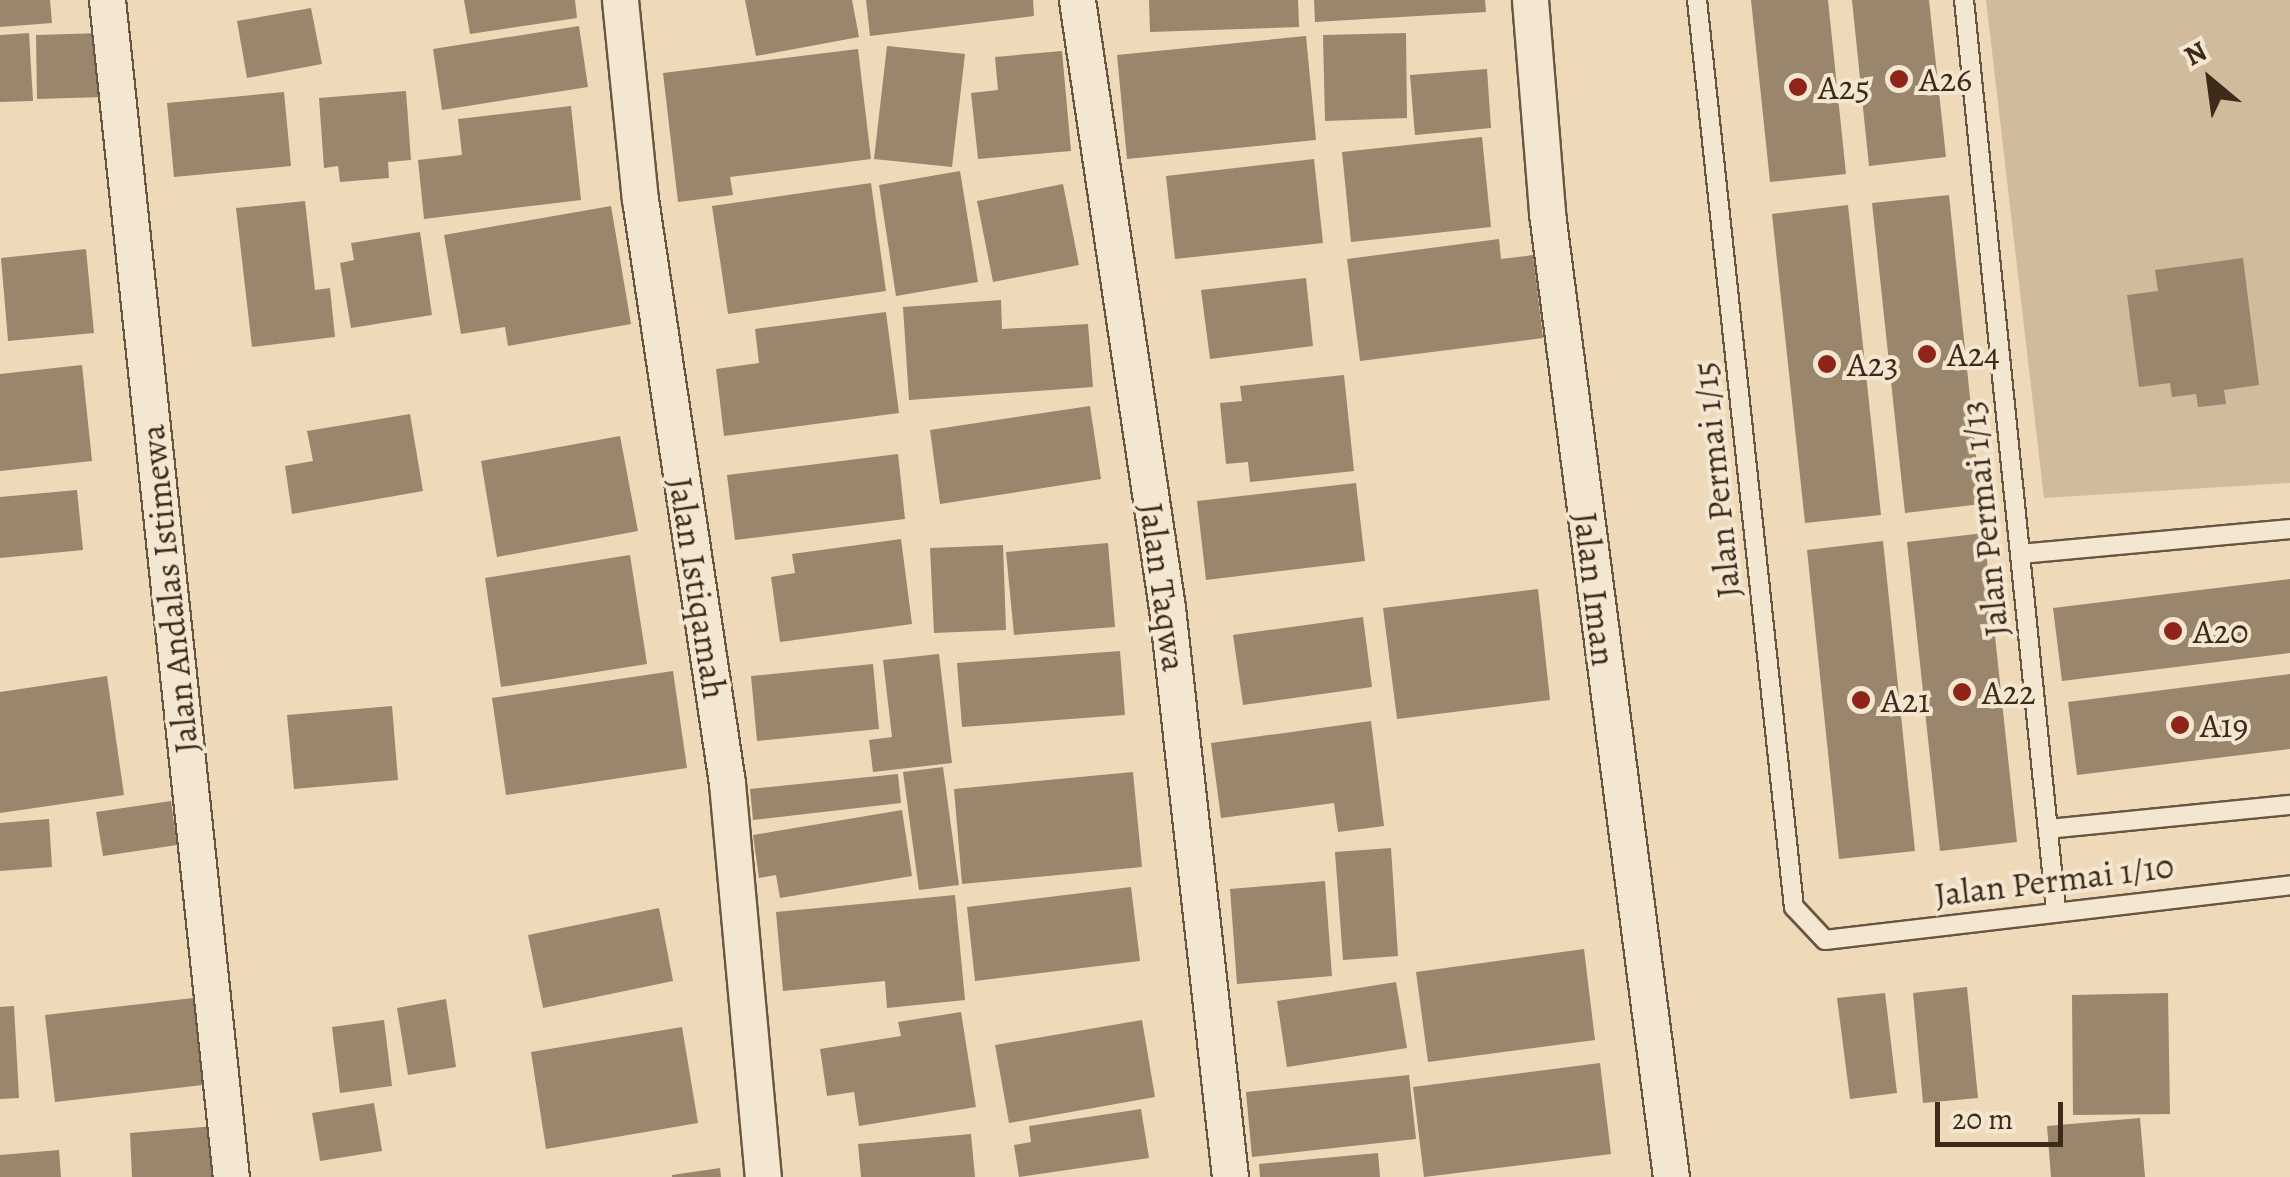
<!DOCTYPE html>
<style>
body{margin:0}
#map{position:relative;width:2290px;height:1177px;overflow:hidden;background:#eedab8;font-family:Alegreya,serif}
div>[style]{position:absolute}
.green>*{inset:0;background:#d0bc9d}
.building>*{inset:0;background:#99866d}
.roads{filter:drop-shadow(2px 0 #695642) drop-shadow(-2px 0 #695642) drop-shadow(0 2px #695642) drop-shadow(0 -2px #695642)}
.service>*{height:18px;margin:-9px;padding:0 9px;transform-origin:9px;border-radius:9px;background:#f4e7d1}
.minor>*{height:35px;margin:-17.5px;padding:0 17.5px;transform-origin:17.5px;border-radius:17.5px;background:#f4e7d1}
.dots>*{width:28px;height:28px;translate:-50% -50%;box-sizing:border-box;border:5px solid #f4e7d1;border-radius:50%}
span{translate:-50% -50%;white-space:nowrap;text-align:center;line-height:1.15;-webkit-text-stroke:8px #f4e7d1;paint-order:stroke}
.poi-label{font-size:35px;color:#3d2a1b}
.left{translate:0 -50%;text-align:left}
.street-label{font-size:35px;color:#3d2a1b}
.north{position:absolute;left:2160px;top:30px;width:100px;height:100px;-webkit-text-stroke:8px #f4e7d1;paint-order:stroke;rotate:331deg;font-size:28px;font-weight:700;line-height:40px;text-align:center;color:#3d2a1b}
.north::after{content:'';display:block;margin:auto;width:35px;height:45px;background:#3d2a1b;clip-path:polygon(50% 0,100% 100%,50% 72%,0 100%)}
.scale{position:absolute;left:1935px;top:1102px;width:128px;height:45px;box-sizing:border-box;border:5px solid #3d2a1b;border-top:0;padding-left:12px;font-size:30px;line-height:35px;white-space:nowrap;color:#3d2a1b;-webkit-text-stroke:8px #f4e7d1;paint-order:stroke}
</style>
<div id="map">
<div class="green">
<div style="clip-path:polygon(1986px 0,2290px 0,2290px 483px,2044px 498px)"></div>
</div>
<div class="building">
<div style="clip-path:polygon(0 0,50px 0,52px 23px,0 27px)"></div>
<div style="clip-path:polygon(464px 0,575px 0,577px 18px,470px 34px)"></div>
<div style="clip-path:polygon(745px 0,852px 0,859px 37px,756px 56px)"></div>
<div style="clip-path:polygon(866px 0,1033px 0,1034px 16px,870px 36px)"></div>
<div style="clip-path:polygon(1149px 0,1298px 0,1299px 27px,1150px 32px)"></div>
<div style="clip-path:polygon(1314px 0,1485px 0,1486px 12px,1315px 22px)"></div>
<div style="clip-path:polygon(1751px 0,1828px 0,1846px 174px,1770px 182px)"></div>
<div style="clip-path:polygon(1852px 0,1929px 0,1946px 157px,1869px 166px)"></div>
<div style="clip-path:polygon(311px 8px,322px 64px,247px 78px,237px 21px)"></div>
<div style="clip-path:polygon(579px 26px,588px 87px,442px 110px,433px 49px)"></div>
<div style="clip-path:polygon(29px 33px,33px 101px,0 102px,0 35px)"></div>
<div style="clip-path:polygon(103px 33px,104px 97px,37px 99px,36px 35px)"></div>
<div style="clip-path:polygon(1406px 33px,1407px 118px,1325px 121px,1323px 35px)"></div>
<div style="clip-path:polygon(1306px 36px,1316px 140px,1127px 159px,1117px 55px)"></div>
<div style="clip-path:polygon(887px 46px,965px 54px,952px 167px,874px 159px)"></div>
<div style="clip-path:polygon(858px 49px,871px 159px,730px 177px,733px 195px,678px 202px,663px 73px)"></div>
<div style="clip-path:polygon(1062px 51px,1071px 151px,978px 159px,971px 93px,998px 90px,995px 57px)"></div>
<div style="clip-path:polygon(1487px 69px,1491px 128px,1415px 135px,1410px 75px)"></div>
<div style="clip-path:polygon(406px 91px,411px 160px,388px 162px,389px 178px,340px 182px,338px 166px,324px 168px,319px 98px)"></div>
<div style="clip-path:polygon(284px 92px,291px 166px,174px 177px,167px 103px)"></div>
<div style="clip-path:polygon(571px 106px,581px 200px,424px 219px,418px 160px,462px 155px,458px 119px)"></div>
<div style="clip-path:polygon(1482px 137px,1491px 227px,1351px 242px,1342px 152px)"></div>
<div style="clip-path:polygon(1314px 159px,1323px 243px,1175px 259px,1166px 176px)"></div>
<div style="clip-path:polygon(960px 171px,978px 282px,896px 296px,879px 185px)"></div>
<div style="clip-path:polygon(871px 183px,886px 291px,728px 314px,712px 206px)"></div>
<div style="clip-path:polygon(1063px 184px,1079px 265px,993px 282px,977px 201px)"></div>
<div style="clip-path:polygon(1949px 195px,1981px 504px,1905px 513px,1872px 203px)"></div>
<div style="clip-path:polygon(305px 201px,315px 290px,330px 288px,335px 337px,252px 347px,236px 208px)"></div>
<div style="clip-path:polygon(1848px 205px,1881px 515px,1805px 523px,1772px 214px)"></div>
<div style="clip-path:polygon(611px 206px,631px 324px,508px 346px,505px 327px,461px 334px,444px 235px)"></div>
<div style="clip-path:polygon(420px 232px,432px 315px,351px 328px,340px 263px,354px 260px,351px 243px)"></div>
<div style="clip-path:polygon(1499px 239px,1501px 259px,1533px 255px,1543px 338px,1360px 361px,1347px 259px)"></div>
<div style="clip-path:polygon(86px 249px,94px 333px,8px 341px,1px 258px)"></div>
<div style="clip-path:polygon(2243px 258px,2259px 385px,2224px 390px,2226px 404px,2198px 407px,2196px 394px,2172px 397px,2170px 383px,2139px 387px,2127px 295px,2158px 291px,2155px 270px)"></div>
<div style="clip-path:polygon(1306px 278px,1313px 346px,1210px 359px,1201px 290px)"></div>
<div style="clip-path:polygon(1001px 300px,1002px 329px,1088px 324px,1093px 387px,909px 400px,903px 307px)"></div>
<div style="clip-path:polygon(886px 312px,899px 413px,724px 436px,716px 369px,759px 363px,755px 329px)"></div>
<div style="clip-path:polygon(82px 365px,92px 461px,0 471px,0 374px)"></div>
<div style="clip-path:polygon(1344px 375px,1354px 471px,1250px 482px,1248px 462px,1226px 464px,1220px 403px,1242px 401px,1240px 386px)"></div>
<div style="clip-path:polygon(1090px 406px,1101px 479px,940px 504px,930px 430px)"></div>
<div style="clip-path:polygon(410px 414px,423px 491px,292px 514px,285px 466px,313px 461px,307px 431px)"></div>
<div style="clip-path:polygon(620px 436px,638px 531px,497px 557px,481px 461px)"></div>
<div style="clip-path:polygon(898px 454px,905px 519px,735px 540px,727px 475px)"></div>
<div style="clip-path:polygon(1356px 483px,1365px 561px,1206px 580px,1197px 501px)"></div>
<div style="clip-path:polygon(77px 490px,83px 550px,0 558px,0 497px)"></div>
<div style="clip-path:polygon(1984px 533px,2017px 842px,1940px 851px,1907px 542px)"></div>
<div style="clip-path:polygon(901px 539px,912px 624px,780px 642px,771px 577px,795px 573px,792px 554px)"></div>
<div style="clip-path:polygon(1883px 541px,1915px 851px,1839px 859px,1807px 550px)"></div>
<div style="clip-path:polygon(1108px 543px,1115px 627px,1014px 635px,1006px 552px)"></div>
<div style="clip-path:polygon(1003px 545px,1006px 630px,934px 633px,930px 548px)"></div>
<div style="clip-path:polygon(630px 555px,647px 664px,501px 687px,485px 578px)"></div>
<div style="clip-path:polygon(2290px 579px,2290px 653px,2062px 681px,2053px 608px)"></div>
<div style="clip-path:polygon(1538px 589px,1550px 700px,1397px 719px,1383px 608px)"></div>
<div style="clip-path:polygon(1363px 617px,1372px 687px,1243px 705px,1233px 635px)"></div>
<div style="clip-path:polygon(1120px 651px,1125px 715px,962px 727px,957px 663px)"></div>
<div style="clip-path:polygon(939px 654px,952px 763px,873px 772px,869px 740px,892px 737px,883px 660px)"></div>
<div style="clip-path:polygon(873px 664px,879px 729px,757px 741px,751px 676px)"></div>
<div style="clip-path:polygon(673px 671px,687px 768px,506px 795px,492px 698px)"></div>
<div style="clip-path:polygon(2290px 674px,2290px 749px,2077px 775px,2068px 702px)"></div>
<div style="clip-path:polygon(107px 676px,124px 795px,0 813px,0 692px)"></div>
<div style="clip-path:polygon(392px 706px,398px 780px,294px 789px,287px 715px)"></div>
<div style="clip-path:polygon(1371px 721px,1384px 826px,1338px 832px,1334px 803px,1221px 818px,1211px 743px)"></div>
<div style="clip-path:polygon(943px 767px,959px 885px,919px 890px,903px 772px)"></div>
<div style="clip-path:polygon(1133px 772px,1142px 867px,962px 884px,954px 789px)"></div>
<div style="clip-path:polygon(898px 774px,901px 803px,753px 820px,750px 789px)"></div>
<div style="clip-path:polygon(171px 801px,177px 845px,103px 856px,96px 812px)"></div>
<div style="clip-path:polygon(902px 810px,912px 876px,780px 898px,776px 875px,759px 878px,753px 835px)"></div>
<div style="clip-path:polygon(49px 819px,52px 867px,0 871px,0 823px)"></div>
<div style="clip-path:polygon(1391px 848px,1398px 956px,1343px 960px,1335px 852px)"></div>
<div style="clip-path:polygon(1325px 881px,1332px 976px,1237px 984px,1230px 889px)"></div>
<div style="clip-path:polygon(1131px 887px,1140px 961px,975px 981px,967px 907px)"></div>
<div style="clip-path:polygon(955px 895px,965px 1000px,887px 1008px,885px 981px,783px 991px,776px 912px)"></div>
<div style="clip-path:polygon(659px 908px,673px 981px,543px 1008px,528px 935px)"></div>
<div style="clip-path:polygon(1584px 949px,1595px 1040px,1428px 1062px,1416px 972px)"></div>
<div style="clip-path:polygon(1396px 982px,1407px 1048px,1287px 1067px,1277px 1001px)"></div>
<div style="clip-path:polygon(1967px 987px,1978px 1098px,1923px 1103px,1913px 993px)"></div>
<div style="clip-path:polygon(1885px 993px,1897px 1093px,1850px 1099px,1837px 998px)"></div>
<div style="clip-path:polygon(2168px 993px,2170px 1114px,2073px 1115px,2072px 995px)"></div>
<div style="clip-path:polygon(193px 998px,203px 1085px,55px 1102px,45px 1015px)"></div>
<div style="clip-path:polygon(446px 999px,456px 1067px,408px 1075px,397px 1008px)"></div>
<div style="clip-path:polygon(14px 1006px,19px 1098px,0 1099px,0 1007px)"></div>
<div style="clip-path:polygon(961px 1012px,976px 1107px,859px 1126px,854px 1092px,827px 1096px,820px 1049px,901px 1036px,898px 1022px)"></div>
<div style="clip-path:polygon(384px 1020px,392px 1086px,340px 1093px,332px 1027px)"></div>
<div style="clip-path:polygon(1142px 1020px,1155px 1097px,1009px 1123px,995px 1045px)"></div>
<div style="clip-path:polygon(682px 1027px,698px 1123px,546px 1149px,531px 1052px)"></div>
<div style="clip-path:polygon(1600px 1063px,1611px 1154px,1424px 1177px,1413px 1087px)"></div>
<div style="clip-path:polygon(1409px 1075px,1416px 1139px,1252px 1157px,1246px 1092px)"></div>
<div style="clip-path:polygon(374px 1103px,382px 1151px,320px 1161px,312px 1113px)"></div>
<div style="clip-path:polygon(1141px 1109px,1149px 1158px,1019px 1177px,1014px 1145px,1031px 1142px,1029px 1126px)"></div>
<div style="clip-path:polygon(2140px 1118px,2145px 1177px,2051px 1177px,2047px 1126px)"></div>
<div style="clip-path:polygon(215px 1126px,219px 1177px,132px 1177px,130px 1133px)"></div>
<div style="clip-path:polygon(971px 1134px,975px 1177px,861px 1177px,858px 1144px)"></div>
<div style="clip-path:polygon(59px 1150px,61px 1177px,0 1177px,0 1155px)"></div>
<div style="clip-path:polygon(1378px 1153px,1380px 1177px,1260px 1177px,1259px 1164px)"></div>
<div style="clip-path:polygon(720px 1168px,721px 1177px,672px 1177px,672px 1175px)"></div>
</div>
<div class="roads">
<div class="service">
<div style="left:1697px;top:0;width:912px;rotate:83.9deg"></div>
<div style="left:1794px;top:907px;width:45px;rotate:46.8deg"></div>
<div style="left:1825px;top:940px;width:468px;rotate:-6.7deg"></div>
<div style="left:1964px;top:0;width:916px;rotate:84.23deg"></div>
<div style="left:2021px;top:554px;width:270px;rotate:-5.3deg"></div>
<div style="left:2048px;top:829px;width:243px;rotate:-5.7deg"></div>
</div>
<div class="minor">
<div style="left:107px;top:0;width:1184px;rotate:83.99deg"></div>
<div style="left:620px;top:0;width:200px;rotate:84.3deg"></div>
<div style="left:640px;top:199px;width:590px;rotate:81.53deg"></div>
<div style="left:727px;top:783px;width:396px;rotate:84.8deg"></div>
<div style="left:1077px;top:0;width:615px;rotate:81.58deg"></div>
<div style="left:1167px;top:608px;width:572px;rotate:83.68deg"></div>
<div style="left:1530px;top:0;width:214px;rotate:85.4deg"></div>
<div style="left:1547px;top:213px;width:972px;rotate:82.67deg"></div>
</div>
</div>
<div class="dots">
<div style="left:1899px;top:79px;background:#8f2418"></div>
<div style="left:1798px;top:87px;background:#8f2418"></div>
<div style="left:1927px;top:354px;background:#8f2418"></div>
<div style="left:1827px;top:364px;background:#8f2418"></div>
<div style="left:2173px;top:631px;background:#8f2418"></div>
<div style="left:1962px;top:692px;background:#8f2418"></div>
<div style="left:1861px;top:700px;background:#8f2418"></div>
<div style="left:2180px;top:725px;background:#8f2418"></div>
</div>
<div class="poi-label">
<span class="left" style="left:1919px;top:79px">A26</span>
<span class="left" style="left:1818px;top:87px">A25</span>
<span class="left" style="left:1947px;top:354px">A24</span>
<span class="left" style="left:1847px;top:364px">A23</span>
<span class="left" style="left:2193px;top:631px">A20</span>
<span class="left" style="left:1982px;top:692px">A22</span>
<span class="left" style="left:1881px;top:700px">A21</span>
<span class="left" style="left:2200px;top:725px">A19</span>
</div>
<div class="street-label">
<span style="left:1716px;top:480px;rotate:-96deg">Jalan Permai 1/15</span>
<span style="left:1984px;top:519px;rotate:-96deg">Jalan Permai 1/13</span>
<span style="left:1163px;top:587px;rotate:82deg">Jalan Taqwa</span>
<span style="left:698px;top:588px;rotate:81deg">Jalan Istiqamah</span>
<span style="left:169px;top:589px;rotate:-96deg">Jalan Andalas Istimewa</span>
<span style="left:1595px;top:589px;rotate:83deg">Jalan Iman</span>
<span style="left:2054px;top:880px;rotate:-7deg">Jalan Permai 1/10</span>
</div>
<div class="north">N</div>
<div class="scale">20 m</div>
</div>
